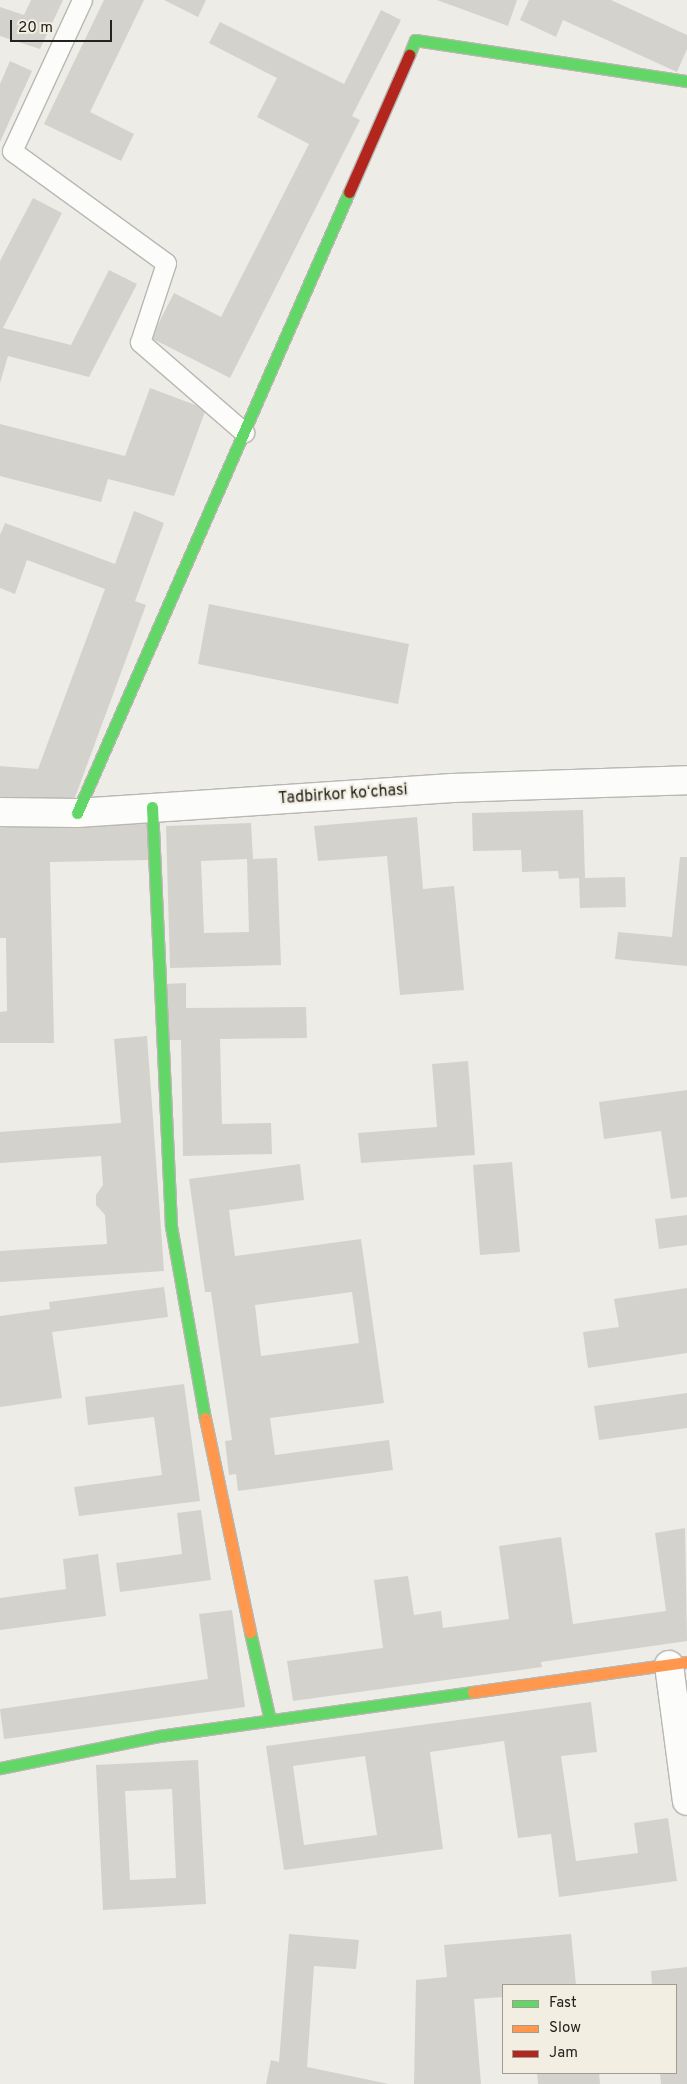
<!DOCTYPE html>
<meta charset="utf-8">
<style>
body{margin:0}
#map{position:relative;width:687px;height:2084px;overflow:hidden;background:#eeece6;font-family:Overpass,sans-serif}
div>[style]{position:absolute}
.building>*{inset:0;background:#d3d2cd}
.roads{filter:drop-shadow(1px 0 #b8b7b2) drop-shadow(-1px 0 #b8b7b2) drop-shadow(0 1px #b8b7b2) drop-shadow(0 -1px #b8b7b2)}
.lane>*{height:19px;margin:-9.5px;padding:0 9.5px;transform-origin:9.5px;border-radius:9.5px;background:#fcfcfb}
.street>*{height:28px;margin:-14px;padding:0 14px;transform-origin:14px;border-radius:14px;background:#fcfcfb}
.fast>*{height:11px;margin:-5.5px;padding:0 5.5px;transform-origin:5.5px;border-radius:5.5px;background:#63d668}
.slow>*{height:11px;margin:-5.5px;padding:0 5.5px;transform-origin:5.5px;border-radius:5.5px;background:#ff974d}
.jam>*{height:11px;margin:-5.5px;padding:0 5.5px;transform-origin:5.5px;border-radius:5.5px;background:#b3261e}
span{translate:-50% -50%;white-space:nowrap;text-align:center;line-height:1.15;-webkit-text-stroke:4px #f2eee2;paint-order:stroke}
.street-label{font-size:16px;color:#24221e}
.legend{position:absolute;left:502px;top:1984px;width:175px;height:90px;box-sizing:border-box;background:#f2eee2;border:1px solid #a09c94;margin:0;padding:6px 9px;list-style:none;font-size:15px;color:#24221e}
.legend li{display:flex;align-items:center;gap:10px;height:25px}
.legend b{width:25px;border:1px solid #a09c94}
.scale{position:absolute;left:10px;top:20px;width:102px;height:22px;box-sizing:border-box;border:2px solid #24221e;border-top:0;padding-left:6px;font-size:15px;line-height:18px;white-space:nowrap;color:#24221e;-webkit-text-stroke:4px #f2eee2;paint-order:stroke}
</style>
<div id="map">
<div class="building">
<div style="clip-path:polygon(31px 0,63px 0,40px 49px,0 36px,0 7px,24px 15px)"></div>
<div style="clip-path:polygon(104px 0,144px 0,90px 112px,134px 134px,121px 161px,44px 124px)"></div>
<div style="clip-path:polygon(164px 0,206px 0,198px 17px)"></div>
<div style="clip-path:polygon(437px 0,517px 0,508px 26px)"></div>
<div style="clip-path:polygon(529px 0,611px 0,687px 35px,687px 49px,677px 72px,563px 20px,556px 37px,520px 20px)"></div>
<div style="clip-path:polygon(381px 10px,401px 20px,352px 116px,360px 120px,230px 378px,151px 338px,174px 293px,221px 317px,309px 144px,257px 117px,277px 78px,209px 43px,220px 22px,344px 84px)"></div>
<div style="clip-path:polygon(10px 61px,32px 71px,0 142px,0 84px)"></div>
<div style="clip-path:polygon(33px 198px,62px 213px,3px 328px,71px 345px,109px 270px,137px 284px,89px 377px,8px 356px,0 383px,0 261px)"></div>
<div style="clip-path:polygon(150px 388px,206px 409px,174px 496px,108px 479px,101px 502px,0 476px,0 424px,125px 456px)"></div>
<div style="clip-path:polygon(134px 511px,164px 523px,135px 601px,146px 605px,70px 811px,0 805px,0 766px,38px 769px,105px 589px,27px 560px,15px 594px,0 588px,0 535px,5px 523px,115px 564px)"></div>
<div style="clip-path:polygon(209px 604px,409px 644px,398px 704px,198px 664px)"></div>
<div style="clip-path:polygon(583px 810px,585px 878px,625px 877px,626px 907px,580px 908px,579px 878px,559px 879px,558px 871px,522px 872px,521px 850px,473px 851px,472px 813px)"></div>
<div style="clip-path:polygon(417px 817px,423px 889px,454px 886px,464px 990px,400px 995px,387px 856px,318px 861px,314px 826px)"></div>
<div style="clip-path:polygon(148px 823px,149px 860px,50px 862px,54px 1043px,0 1043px,0 1012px,7px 1011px,6px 938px,0 938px,0 825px)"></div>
<div style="clip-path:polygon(evenodd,251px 823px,253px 859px,277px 858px,281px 965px,170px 968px,166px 826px,251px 823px,247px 859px,249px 932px,204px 933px,201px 861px,247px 859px)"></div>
<div style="clip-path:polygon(680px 857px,687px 857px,687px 966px,615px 959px,618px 932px,672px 937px)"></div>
<div style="clip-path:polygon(186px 983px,186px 1008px,306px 1007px,307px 1038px,220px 1039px,222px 1124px,271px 1123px,272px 1154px,183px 1156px,181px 1040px,166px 1040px,164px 984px)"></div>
<div style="clip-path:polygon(147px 1036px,164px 1271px,0 1282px,0 1251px,107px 1244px,105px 1215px,96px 1205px,96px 1195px,103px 1185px,101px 1156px,0 1163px,0 1132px,121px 1123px,114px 1039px)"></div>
<div style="clip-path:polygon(468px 1061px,475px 1155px,361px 1163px,358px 1133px,437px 1127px,432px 1064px)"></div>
<div style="clip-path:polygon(687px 1090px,687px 1197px,671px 1199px,661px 1131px,604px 1139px,599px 1102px)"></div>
<div style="clip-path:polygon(512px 1162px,520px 1252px,480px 1255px,473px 1165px)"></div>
<div style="clip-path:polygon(evenodd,300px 1164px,304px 1200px,229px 1210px,235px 1256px,361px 1239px,384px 1403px,270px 1418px,275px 1455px,389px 1440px,393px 1470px,238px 1491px,236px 1474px,229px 1475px,225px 1441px,232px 1440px,211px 1292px,205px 1292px,189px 1179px,300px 1164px,352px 1292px,359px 1343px,261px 1356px,255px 1305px,352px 1292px)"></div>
<div style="clip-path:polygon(687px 1215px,687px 1245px,659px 1249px,655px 1219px)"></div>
<div style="clip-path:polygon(164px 1287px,168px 1317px,52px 1332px,62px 1398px,0 1407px,0 1316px,50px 1309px,49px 1302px)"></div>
<div style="clip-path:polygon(687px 1288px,687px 1353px,588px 1368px,583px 1332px,619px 1327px,614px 1299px)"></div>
<div style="clip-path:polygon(184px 1384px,200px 1501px,79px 1516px,74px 1487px,162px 1475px,154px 1417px,88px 1425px,85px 1397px)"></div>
<div style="clip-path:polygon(687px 1393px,687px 1428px,599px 1440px,594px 1406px)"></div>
<div style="clip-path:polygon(201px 1510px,211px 1580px,120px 1592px,116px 1563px,182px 1554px,177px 1513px)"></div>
<div style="clip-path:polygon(685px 1528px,687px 1641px,541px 1662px,542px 1667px,293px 1701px,287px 1661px,383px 1648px,374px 1580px,408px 1576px,414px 1615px,441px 1611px,443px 1628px,509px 1619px,499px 1546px,561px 1537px,573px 1624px,666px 1611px,655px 1533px)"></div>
<div style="clip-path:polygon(98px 1554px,106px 1616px,0 1630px,0 1598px,66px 1589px,63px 1559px)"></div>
<div style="clip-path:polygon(232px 1610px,245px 1707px,4px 1739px,0 1709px,208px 1679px,199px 1614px)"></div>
<div style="clip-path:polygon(evenodd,591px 1702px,597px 1752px,561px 1756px,576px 1861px,638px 1853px,634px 1823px,668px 1818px,677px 1881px,559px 1897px,551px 1834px,518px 1838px,504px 1741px,430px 1752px,443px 1849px,284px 1870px,266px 1746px,591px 1702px,365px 1756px,377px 1835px,304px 1845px,293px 1766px,365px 1756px)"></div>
<div style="clip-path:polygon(evenodd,198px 1760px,206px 1904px,103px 1910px,96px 1765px,198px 1760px,172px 1789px,176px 1878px,130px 1880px,125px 1791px,172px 1789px)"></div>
<div style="clip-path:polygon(289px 1934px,359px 1940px,356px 1969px,314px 1966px,307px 2067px,389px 2084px,266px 2084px,271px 2060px,279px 2062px)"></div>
<div style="clip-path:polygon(571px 1934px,576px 1985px,503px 1985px,503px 1997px,474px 1999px,481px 2084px,414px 2084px,416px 1980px,447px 1977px,444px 1945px)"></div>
<div style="clip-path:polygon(687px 1967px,687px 2084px,661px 2084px,660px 2073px,676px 2073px,676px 1985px,652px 1985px,651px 1971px)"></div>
<div style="clip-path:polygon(537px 2073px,599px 2073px,600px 2084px,538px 2084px)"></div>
</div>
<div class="roads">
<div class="lane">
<div style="left:82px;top:0;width:166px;rotate:114.9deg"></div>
<div style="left:12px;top:151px;width:190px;rotate:36deg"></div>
<div style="left:166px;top:263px;width:83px;rotate:108.2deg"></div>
<div style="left:140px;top:342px;width:138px;rotate:40.9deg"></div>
</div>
<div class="street">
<div style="left:0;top:812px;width:77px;rotate:0.7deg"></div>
<div style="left:77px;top:813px;width:376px;rotate:-3.8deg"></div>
<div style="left:452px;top:788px;width:235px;rotate:-1.9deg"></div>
<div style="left:669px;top:1665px;width:137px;rotate:82.5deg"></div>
</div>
<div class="fast">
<div style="left:409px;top:55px;width:16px;rotate:-68deg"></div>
<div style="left:415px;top:40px;width:275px;rotate:8.6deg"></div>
<div style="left:152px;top:807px;width:419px;rotate:87.4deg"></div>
<div style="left:171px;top:1226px;width:195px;rotate:80deg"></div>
<div style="left:77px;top:813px;width:678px;rotate:-66.35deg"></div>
<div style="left:250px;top:1632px;width:90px;rotate:77.2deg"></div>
<div style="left:0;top:1768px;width:162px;rotate:-11.4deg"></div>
<div style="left:159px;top:1736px;width:317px;rotate:-8deg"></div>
</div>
<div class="slow">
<div style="left:205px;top:1418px;width:219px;rotate:78.1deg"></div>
<div style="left:473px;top:1692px;width:216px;rotate:-8deg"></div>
</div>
<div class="jam">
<div style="left:349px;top:192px;width:150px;rotate:-66.3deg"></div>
</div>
</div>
<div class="street-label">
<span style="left:343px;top:795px;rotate:-4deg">Tadbirkor koʻchasi</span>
</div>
<ul class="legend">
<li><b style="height:6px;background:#63d668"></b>Fast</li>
<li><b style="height:6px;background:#ff974d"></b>Slow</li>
<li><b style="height:6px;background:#b3261e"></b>Jam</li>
</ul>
<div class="scale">20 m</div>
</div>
